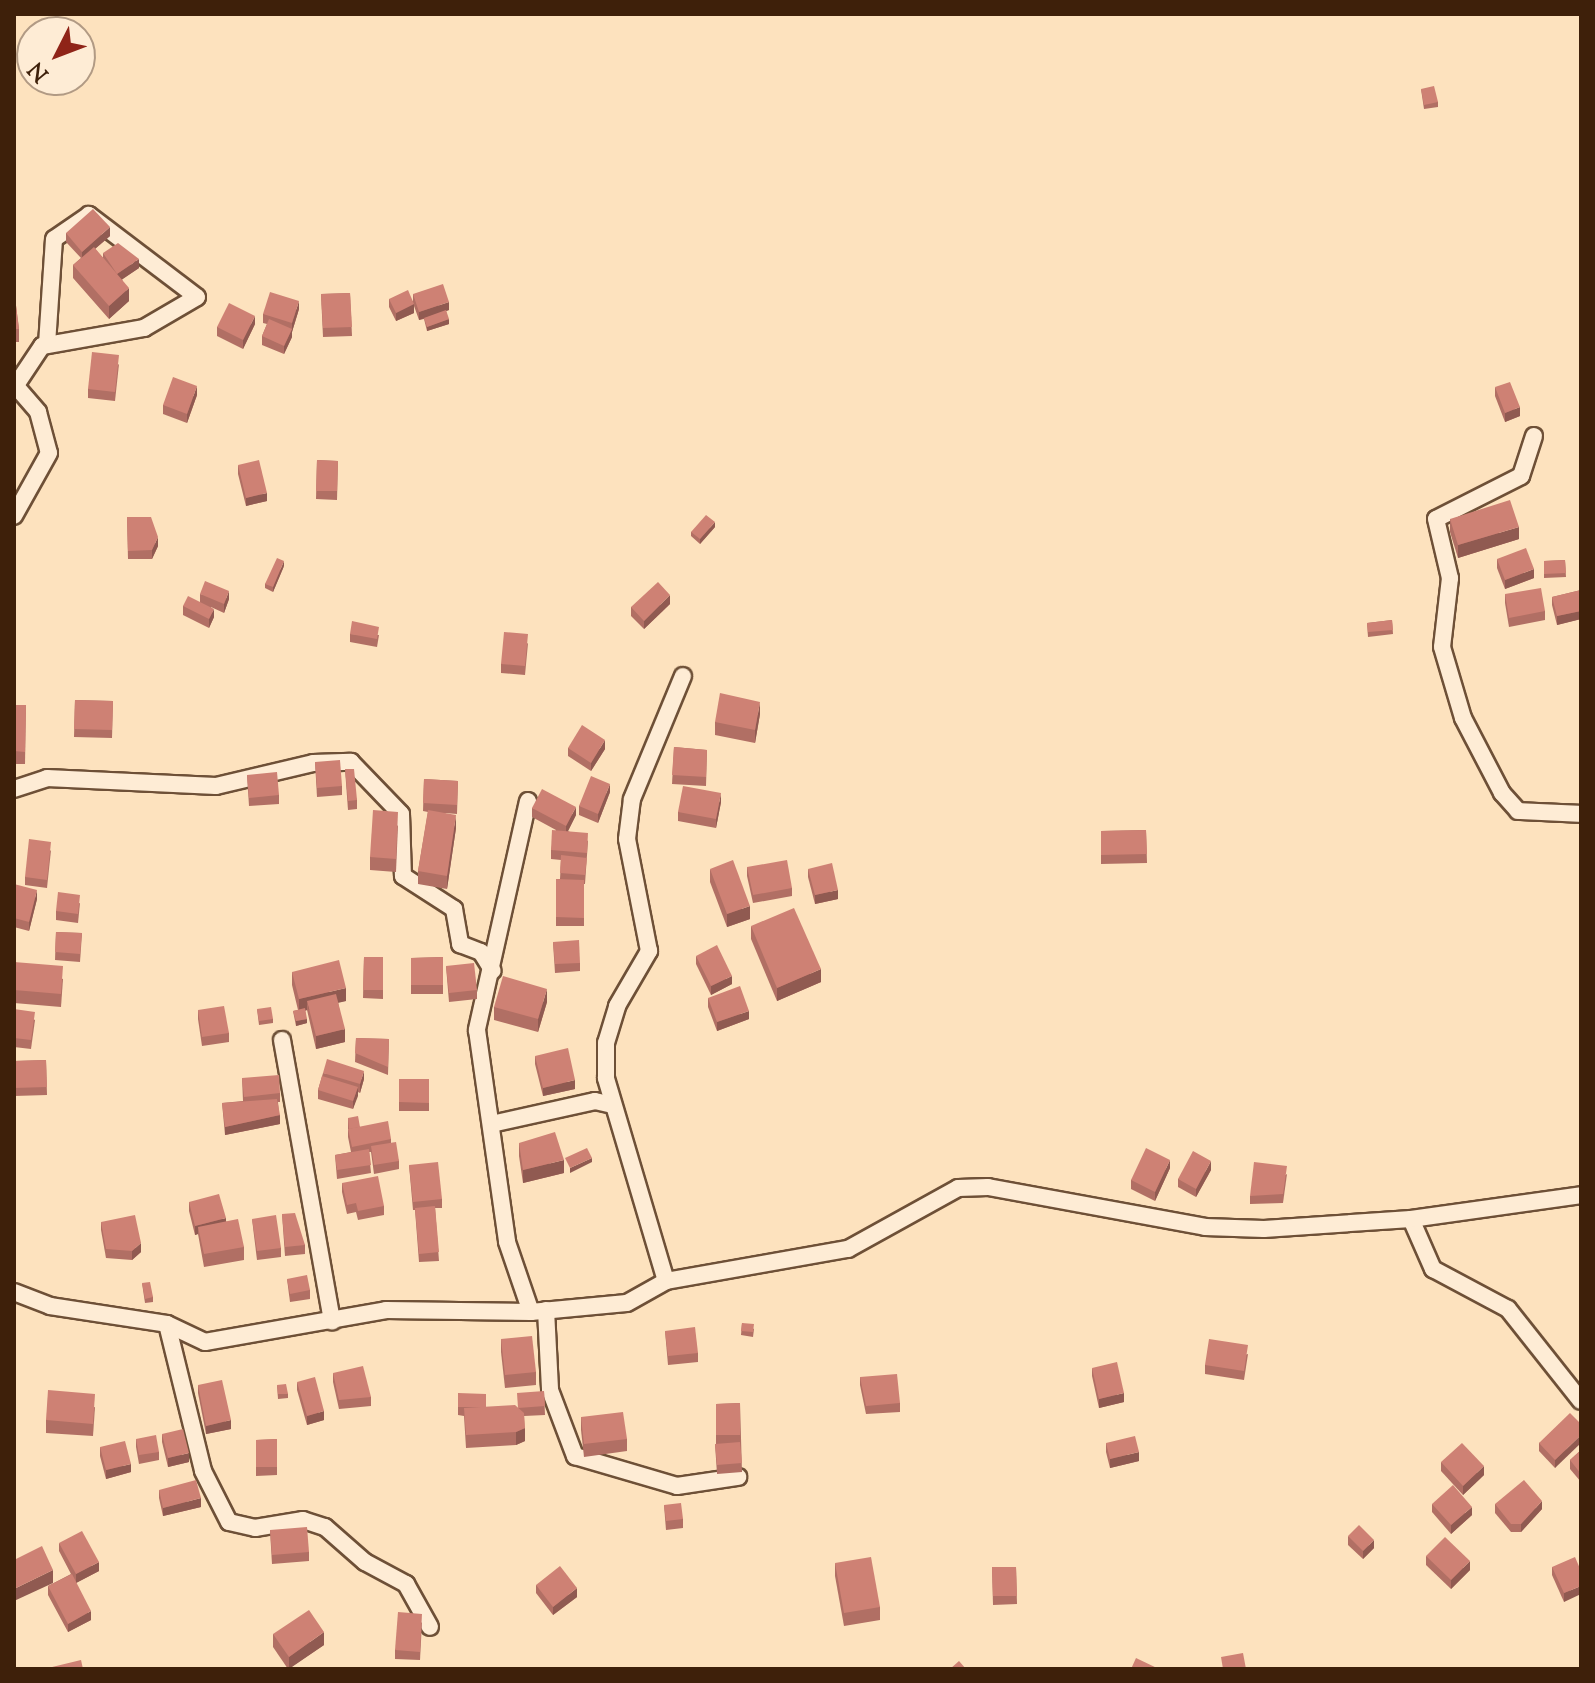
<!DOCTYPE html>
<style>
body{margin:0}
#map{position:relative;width:1595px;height:1683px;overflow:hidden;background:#fde2be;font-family:"Sorts Mill Goudy",serif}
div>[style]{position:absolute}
.roads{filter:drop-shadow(2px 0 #6e5037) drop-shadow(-2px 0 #6e5037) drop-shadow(0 2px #6e5037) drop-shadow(0 -2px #6e5037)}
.minor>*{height:16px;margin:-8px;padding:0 8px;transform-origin:8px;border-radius:8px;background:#feecd5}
.wall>*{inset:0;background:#b16f64}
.shaded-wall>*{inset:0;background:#905a51}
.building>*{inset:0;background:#ce8174}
span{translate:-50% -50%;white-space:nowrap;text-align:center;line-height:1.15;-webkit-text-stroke:8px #feecd5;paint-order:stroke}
.frame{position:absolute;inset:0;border:16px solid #3e200a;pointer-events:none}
.north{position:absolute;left:16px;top:16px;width:80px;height:80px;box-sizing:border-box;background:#feecd5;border:2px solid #b19a84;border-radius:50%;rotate:228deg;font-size:22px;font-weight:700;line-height:32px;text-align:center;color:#3e200a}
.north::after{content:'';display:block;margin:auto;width:28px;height:36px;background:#8f2418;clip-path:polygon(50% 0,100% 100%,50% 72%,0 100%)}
</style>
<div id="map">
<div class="roads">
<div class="minor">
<div style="left:14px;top:384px;width:37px;rotate:49deg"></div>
<div style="left:38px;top:412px;width:42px;rotate:75deg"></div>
<div style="left:49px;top:453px;width:72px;rotate:119.1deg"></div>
<div style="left:16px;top:385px;width:47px;rotate:-56.3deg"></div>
<div style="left:42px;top:346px;width:104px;rotate:-10deg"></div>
<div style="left:144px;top:328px;width:61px;rotate:-30.3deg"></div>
<div style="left:197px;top:297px;width:136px;rotate:-142.8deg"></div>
<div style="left:89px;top:215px;width:42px;rotate:145.6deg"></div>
<div style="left:54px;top:239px;width:106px;rotate:93.8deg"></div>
<div style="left:1534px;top:436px;width:42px;rotate:108deg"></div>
<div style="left:1521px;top:476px;width:95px;rotate:153.2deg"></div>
<div style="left:1436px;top:519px;width:61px;rotate:76.7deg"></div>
<div style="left:1450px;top:578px;width:69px;rotate:96.6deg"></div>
<div style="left:1442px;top:647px;width:74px;rotate:73.5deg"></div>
<div style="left:1463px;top:718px;width:85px;rotate:62.5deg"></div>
<div style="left:1502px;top:793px;width:24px;rotate:48deg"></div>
<div style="left:1518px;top:811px;width:63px;rotate:2.7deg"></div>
<div style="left:14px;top:789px;width:35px;rotate:-18deg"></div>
<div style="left:47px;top:778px;width:169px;rotate:2.7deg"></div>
<div style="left:216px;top:786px;width:100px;rotate:-13.3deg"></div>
<div style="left:313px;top:763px;width:38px;rotate:-2deg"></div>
<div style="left:351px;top:762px;width:72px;rotate:46.1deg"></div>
<div style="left:401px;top:814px;width:62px;rotate:88.2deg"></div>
<div style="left:403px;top:876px;width:61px;rotate:32.9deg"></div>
<div style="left:454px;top:909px;width:36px;rotate:80deg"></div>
<div style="left:460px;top:944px;width:22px;rotate:21deg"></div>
<div style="left:481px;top:952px;width:22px;rotate:58deg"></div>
<div style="left:528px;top:801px;width:235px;rotate:102.6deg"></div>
<div style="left:477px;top:1030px;width:214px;rotate:81.9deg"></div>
<div style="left:507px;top:1242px;width:74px;rotate:71.1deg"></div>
<div style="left:282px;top:1040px;width:286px;rotate:79.9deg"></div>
<div style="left:496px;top:1123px;width:101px;rotate:-12.5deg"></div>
<div style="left:595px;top:1101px;width:18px;rotate:13deg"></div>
<div style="left:1411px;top:1219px;width:55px;rotate:66.3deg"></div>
<div style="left:1433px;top:1269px;width:85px;rotate:28.1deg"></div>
<div style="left:1508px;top:1309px;width:117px;rotate:51.6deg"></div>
<div style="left:666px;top:1281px;width:212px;rotate:-106.5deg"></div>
<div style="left:606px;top:1078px;width:35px;rotate:-90deg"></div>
<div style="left:606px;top:1043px;width:39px;rotate:-73deg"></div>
<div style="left:617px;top:1006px;width:64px;rotate:-59.8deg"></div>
<div style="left:649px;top:951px;width:114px;rotate:-101.1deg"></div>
<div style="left:627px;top:839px;width:40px;rotate:-82.9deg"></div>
<div style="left:632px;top:799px;width:133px;rotate:-67.5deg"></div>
<div style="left:14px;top:1292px;width:39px;rotate:21deg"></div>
<div style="left:50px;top:1306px;width:118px;rotate:8.7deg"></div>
<div style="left:167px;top:1324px;width:42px;rotate:25.3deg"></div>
<div style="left:205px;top:1342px;width:184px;rotate:-10deg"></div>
<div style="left:386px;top:1310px;width:145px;rotate:0.8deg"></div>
<div style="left:531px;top:1312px;width:96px;rotate:-5.4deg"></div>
<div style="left:627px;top:1303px;width:45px;rotate:-29.4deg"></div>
<div style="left:666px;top:1281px;width:185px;rotate:-10deg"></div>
<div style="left:848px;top:1249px;width:126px;rotate:-29deg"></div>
<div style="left:958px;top:1188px;width:30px;rotate:-2deg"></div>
<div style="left:988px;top:1187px;width:221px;rotate:10.4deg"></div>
<div style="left:1205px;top:1227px;width:59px;rotate:1.9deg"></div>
<div style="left:1264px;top:1229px;width:147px;rotate:-3.9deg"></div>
<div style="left:1411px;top:1219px;width:172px;rotate:-8deg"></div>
<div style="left:546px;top:1310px;width:80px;rotate:87.1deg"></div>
<div style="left:550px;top:1390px;width:71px;rotate:69.3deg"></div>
<div style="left:575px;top:1456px;width:106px;rotate:16.4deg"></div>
<div style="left:677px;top:1486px;width:62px;rotate:-8.4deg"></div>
<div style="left:167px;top:1324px;width:151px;rotate:76.2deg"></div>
<div style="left:203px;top:1471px;width:57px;rotate:63deg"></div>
<div style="left:229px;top:1522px;width:27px;rotate:13deg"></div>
<div style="left:255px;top:1528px;width:49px;rotate:-9.5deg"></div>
<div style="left:303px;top:1520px;width:23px;rotate:18deg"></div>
<div style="left:325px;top:1527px;width:53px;rotate:41.2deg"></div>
<div style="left:365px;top:1562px;width:47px;rotate:28.2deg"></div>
<div style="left:406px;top:1584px;width:49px;rotate:60.8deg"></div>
</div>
</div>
<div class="wall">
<div style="clip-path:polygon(1421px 89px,1438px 102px,1438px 107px,1424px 109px)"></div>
<div style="clip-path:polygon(66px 233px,110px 236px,95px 249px,103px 258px,103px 253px,139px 268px,122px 279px,129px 301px,109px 319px,73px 278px,73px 265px,81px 258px,66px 242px)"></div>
<div style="clip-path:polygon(14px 290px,19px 329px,19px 342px,14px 342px)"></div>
<div style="clip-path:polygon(350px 293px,352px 336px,323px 337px,321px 294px)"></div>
<div style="clip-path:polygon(413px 294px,449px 310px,446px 311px,449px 324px,427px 331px,424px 319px,419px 320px,414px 306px,414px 313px,396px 321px,389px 307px,389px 299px,413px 301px)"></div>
<div style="clip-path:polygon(299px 309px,292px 332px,292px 337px,284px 354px,262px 345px,262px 336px,267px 324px,263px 323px,263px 314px)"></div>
<div style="clip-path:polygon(255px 324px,243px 349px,217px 336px,217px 327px)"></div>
<div style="clip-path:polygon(119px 364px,115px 401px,88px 398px,88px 389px)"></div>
<div style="clip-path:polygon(1495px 387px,1520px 416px,1505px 422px,1495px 396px)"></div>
<div style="clip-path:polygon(197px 395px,187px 423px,163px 414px,163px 405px)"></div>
<div style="clip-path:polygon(317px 460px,338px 461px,337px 500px,316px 499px)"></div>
<div style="clip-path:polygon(238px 465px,267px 501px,246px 506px,238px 474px)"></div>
<div style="clip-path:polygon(127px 517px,158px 546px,152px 559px,128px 559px)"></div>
<div style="clip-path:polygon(1450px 519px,1519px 539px,1458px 558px,1450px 532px)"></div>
<div style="clip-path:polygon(715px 527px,700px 544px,691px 536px,691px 532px)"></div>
<div style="clip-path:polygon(1497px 559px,1534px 578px,1505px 589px,1497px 568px)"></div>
<div style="clip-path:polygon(1565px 560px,1566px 577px,1544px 578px,1544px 561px)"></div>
<div style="clip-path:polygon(284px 566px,273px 592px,265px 588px,265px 584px)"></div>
<div style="clip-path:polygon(1581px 590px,1581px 619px,1557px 625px,1552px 605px,1552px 597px)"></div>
<div style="clip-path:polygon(200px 594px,229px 599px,224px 613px,211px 607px,214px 617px,209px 628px,183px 615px,183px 606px,200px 602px)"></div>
<div style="clip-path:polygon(1505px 594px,1545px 611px,1545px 620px,1509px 627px,1505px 603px)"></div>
<div style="clip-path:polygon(670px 604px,644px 629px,631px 616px,631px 607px)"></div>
<div style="clip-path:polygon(1392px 620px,1393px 634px,1368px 637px,1367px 623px)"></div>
<div style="clip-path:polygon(350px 634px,379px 635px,377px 647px,350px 642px)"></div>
<div style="clip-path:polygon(528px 643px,525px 675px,501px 673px,501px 664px)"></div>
<div style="clip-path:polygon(75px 700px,113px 701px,112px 738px,74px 737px)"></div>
<div style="clip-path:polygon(14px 705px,26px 705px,25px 764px,14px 764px)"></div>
<div style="clip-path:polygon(760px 714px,755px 743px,715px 735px,715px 722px)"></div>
<div style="clip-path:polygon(674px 747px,707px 750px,706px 786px,672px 784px)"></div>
<div style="clip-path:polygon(568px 748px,605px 749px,591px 771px,568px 756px)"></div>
<div style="clip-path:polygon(315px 762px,342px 786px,342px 795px,317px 797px)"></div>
<div style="clip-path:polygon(345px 769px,357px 800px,357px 809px,348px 810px)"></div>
<div style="clip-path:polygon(247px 775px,279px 795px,279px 804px,249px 806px)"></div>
<div style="clip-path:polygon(424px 779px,458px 781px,457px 814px,445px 813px,456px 828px,447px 889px,418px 884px,418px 871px,428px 812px,423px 811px)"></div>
<div style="clip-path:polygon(610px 792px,598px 823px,579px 815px,579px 806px)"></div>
<div style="clip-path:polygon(721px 802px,716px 828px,678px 821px,678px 812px)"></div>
<div style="clip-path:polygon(532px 808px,576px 815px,568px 831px,588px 841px,585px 884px,584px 884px,584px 926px,556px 926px,556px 879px,560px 879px,561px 860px,551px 859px,551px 850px,556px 830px,532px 817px)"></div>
<div style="clip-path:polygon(398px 825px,396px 872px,370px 870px,370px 857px)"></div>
<div style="clip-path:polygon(1146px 830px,1147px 863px,1101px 864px,1101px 831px)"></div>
<div style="clip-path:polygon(51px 850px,47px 888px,25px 885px,25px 877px)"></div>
<div style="clip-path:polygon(747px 867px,792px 888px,792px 896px,753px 903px,747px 876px)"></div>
<div style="clip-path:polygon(710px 869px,750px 919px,727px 927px,710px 882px)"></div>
<div style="clip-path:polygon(808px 869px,838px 899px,815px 904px,808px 877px)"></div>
<div style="clip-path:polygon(14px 884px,37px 899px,29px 931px,14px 927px)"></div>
<div style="clip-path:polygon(80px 903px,78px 923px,56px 920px,56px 911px)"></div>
<div style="clip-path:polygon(751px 926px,821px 982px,777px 1001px,751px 939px)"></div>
<div style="clip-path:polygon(56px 932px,82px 933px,80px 962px,55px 960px)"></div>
<div style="clip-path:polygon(553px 942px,580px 963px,580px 971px,555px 973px)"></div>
<div style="clip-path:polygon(696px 956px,732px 984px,711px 995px,696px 964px)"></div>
<div style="clip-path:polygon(364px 957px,383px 957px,383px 999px,363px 998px)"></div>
<div style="clip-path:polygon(443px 957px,443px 994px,411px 994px,411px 958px)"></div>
<div style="clip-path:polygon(14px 962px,63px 979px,61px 1007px,14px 1003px)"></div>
<div style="clip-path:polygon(446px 966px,477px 990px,477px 999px,449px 1002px)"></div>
<div style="clip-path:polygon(292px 972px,346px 1001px,338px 1002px,345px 1042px,316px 1049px,307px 1010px,305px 1011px,307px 1023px,296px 1026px,293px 1011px,298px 1010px,292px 985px)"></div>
<div style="clip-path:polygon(708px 998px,749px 1019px,717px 1031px,708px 1007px)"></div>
<div style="clip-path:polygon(547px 1002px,538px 1032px,494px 1020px,494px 1007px)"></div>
<div style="clip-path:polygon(14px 1009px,35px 1020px,31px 1049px,14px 1047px)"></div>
<div style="clip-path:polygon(257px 1009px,273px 1019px,273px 1023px,259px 1025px)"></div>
<div style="clip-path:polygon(198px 1010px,229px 1033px,229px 1042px,202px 1046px,198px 1019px)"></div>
<div style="clip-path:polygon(356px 1038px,389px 1039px,388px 1075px,355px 1062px)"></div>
<div style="clip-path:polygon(535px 1056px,575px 1089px,543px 1096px,535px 1064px)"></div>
<div style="clip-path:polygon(46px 1060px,47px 1095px,14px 1096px,14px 1061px)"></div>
<div style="clip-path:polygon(323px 1073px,364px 1079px,360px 1093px,358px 1092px,353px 1109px,318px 1099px,318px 1090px)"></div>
<div style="clip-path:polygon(242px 1078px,280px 1093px,280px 1102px,278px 1102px,280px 1124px,225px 1135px,222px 1103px,243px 1101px)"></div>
<div style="clip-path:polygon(399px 1079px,429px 1079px,429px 1111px,399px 1111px)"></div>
<div style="clip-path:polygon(348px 1118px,360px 1127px,391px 1139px,391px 1143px,399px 1161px,399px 1169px,374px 1174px,371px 1152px,369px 1152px,371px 1173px,337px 1179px,335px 1155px,351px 1152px,348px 1137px)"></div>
<div style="clip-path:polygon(519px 1143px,564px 1173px,523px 1183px,519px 1156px)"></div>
<div style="clip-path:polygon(409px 1165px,442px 1199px,442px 1208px,435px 1208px,439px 1261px,419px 1262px,415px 1210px,413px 1210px)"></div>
<div style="clip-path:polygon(1170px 1168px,1155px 1201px,1131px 1189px,1131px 1180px)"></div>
<div style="clip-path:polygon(1211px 1170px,1196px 1197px,1178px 1187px,1178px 1179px)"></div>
<div style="clip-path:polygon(1287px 1174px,1283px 1203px,1250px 1204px,1250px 1196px)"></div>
<div style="clip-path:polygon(342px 1183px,384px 1206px,384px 1215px,358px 1220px,356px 1212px,347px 1214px,342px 1192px)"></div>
<div style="clip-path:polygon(189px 1202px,226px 1221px,244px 1247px,244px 1260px,204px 1267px,198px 1234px,195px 1235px,189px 1211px)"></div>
<div style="clip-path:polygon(282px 1214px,305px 1245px,305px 1254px,285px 1256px)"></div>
<div style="clip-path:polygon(252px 1219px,281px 1248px,281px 1257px,257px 1260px)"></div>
<div style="clip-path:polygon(101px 1222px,141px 1252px,132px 1260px,106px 1258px,101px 1230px)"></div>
<div style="clip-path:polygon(287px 1279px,310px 1290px,310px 1299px,290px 1302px)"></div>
<div style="clip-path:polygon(142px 1283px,153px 1297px,153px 1302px,145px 1303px)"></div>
<div style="clip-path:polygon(742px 1323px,754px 1329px,753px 1337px,741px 1335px)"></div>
<div style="clip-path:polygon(665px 1331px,698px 1353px,698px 1362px,668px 1365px)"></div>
<div style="clip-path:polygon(501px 1339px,536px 1372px,536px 1385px,505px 1388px,501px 1352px)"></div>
<div style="clip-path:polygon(1248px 1354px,1244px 1380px,1205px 1374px,1205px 1365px)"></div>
<div style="clip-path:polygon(1092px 1368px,1124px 1402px,1099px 1408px,1092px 1376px)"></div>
<div style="clip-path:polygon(333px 1373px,371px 1397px,371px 1406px,339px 1409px,333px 1382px)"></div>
<div style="clip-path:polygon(860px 1377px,900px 1403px,900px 1412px,866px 1414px,860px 1385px)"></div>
<div style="clip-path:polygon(297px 1382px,324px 1420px,307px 1425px,297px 1390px)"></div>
<div style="clip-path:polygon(198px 1385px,231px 1429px,206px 1434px,198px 1393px)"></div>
<div style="clip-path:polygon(277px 1385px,288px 1394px,288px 1398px,278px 1399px)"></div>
<div style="clip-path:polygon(544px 1391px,545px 1415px,524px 1416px,525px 1441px,516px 1445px,466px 1448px,464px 1416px,458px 1415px,458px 1393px,486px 1407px,518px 1408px)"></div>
<div style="clip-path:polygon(740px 1403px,742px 1472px,717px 1474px,715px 1444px,726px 1444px,716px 1444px,716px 1404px)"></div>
<div style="clip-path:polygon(95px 1407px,93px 1436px,46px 1433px,46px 1420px)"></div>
<div style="clip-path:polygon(581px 1417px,627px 1439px,627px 1451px,584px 1457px,581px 1430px)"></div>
<div style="clip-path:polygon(1581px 1424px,1555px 1468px,1539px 1451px,1539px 1443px)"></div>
<div style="clip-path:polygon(162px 1434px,189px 1462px,168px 1467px,162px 1442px)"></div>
<div style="clip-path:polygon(136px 1439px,159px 1452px,159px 1460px,139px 1464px,136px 1447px)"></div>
<div style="clip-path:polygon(277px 1439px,277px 1475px,256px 1476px,256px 1440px)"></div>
<div style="clip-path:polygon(1106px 1443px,1139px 1461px,1110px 1468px,1106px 1452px)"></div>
<div style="clip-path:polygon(100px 1447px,131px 1472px,106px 1479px,100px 1456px)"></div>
<div style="clip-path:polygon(1581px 1450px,1581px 1482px,1570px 1469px,1570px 1460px)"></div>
<div style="clip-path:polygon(1441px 1462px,1484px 1475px,1463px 1495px,1441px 1471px)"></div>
<div style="clip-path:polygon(159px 1490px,201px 1507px,163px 1516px,159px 1498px)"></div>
<div style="clip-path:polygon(1432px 1504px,1472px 1515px,1451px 1534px,1432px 1512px)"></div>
<div style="clip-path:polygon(1495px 1504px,1542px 1509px,1521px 1532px,1511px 1532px,1495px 1513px)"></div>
<div style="clip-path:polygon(664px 1505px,683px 1519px,683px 1528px,666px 1530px)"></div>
<div style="clip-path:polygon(270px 1530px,309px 1552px,309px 1561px,272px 1564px)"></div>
<div style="clip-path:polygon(1348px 1536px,1374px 1548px,1363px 1559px,1348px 1545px)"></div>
<div style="clip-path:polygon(59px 1543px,99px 1571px,76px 1583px,91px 1620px,68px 1632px,48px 1595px,48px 1586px,71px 1574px,59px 1551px)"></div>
<div style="clip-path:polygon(1426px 1556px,1470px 1570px,1451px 1589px,1426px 1565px)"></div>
<div style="clip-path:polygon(835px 1563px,880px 1607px,880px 1620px,844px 1626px,835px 1576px)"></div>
<div style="clip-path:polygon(992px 1567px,1016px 1567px,1017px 1604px,993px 1605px)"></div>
<div style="clip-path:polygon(1552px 1567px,1581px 1571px,1564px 1602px,1552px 1575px)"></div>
<div style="clip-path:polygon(536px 1585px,577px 1597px,553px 1615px,536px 1593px)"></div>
<div style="clip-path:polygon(422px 1622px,420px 1660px,395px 1659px,395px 1650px)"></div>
<div style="clip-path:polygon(273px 1634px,324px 1645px,288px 1669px,273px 1647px)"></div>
</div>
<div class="shaded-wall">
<div style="clip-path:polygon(110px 227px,110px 236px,82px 260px,82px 252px)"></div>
<div style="clip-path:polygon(139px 259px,139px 268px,117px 283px,117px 274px)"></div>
<div style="clip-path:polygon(129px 288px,129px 301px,109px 319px,109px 306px)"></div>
<div style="clip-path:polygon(299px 301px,299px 309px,292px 332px,292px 323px)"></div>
<div style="clip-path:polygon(449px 302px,449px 310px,419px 320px,419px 312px)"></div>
<div style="clip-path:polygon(414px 304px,414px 313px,396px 321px,396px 313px)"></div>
<div style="clip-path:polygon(255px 316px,255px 324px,243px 349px,243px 340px)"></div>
<div style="clip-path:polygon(449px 319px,449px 324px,427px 331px,427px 327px)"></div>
<div style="clip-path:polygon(292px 329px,292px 337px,284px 354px,284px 346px)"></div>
<div style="clip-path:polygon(197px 386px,197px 395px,187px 423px,187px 414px)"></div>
<div style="clip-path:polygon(1520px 407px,1520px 416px,1505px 422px,1505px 413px)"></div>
<div style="clip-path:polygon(267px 493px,267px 501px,246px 506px,246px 498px)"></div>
<div style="clip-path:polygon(715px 522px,715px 527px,700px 544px,700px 539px)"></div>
<div style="clip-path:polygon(1519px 527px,1519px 539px,1458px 558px,1458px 545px)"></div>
<div style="clip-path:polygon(158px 537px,158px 546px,152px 559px,152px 550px)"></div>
<div style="clip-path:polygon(284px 561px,284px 566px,273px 592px,273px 587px)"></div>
<div style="clip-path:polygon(1534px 569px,1534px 578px,1505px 589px,1505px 580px)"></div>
<div style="clip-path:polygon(229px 591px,229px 599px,224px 613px,224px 604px)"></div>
<div style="clip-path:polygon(670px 595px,670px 604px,644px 629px,644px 621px)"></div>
<div style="clip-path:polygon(214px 609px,214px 617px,209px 628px,209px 619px)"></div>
<div style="clip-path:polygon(1581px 611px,1581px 619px,1557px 625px,1557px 616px)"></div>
<div style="clip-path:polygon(760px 702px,760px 714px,755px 743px,755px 730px)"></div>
<div style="clip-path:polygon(605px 740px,605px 749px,591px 771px,591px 763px)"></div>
<div style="clip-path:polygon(610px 784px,610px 792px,598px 823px,598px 814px)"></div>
<div style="clip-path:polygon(721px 793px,721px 802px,716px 828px,716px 819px)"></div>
<div style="clip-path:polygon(576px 807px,576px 815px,566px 835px,566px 826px)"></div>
<div style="clip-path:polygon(456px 815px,456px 828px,447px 889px,447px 876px)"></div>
<div style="clip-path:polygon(37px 890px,37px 899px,29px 931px,29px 922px)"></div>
<div style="clip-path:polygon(838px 890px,838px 899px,815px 904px,815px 895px)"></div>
<div style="clip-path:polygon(750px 906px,750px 919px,727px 927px,727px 914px)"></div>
<div style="clip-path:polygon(821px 969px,821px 982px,777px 1001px,777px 988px)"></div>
<div style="clip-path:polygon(732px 976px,732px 984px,711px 995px,711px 986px)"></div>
<div style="clip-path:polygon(346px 988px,346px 1001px,309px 1010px,307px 1001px,307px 1010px,299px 1012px,299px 999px)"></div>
<div style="clip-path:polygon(547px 989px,547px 1002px,538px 1032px,538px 1019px)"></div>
<div style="clip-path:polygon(749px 1011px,749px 1019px,717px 1031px,717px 1022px)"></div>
<div style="clip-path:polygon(307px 1019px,307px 1023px,296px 1026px,296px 1021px)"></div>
<div style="clip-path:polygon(345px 1029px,345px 1042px,316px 1049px,316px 1036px)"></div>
<div style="clip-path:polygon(364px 1071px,364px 1079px,360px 1093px,360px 1084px)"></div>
<div style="clip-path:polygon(575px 1080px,575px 1089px,543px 1096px,543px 1088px)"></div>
<div style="clip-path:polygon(358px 1087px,358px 1096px,353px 1109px,353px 1101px)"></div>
<div style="clip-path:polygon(280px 1115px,280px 1124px,225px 1135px,225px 1127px)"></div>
<div style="clip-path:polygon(592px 1158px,592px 1162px,570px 1173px,570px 1168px)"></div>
<div style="clip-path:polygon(564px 1160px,564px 1173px,523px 1183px,523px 1170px)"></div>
<div style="clip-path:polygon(1170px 1160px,1170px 1168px,1155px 1201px,1155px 1192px)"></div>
<div style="clip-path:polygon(1211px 1161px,1211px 1170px,1196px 1197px,1196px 1189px)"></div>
<div style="clip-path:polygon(226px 1218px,226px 1227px,198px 1227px,198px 1234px,195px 1235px,195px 1226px)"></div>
<div style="clip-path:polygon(141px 1243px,141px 1252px,132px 1260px,132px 1251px)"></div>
<div style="clip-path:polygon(1124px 1393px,1124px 1402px,1099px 1408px,1099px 1399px)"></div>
<div style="clip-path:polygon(324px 1411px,324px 1420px,307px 1425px,307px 1416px)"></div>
<div style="clip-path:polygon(231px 1420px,231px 1429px,206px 1434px,206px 1426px)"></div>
<div style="clip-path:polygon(525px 1428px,525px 1441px,516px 1445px,516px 1432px)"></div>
<div style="clip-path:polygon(1581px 1435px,1581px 1443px,1555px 1468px,1555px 1460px)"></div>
<div style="clip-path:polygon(1139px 1452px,1139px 1461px,1110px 1468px,1110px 1459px)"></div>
<div style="clip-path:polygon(189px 1453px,189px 1462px,168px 1467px,168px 1458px)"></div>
<div style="clip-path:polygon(131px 1464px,131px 1472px,106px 1479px,106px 1470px)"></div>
<div style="clip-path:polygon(1484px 1466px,1484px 1475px,1463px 1495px,1463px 1486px)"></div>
<div style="clip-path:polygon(201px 1498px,201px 1507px,163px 1516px,163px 1508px)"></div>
<div style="clip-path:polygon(1542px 1501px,1542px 1509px,1521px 1532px,1521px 1524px)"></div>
<div style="clip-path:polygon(1472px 1507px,1472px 1515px,1451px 1534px,1451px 1525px)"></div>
<div style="clip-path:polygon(1374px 1540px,1374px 1548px,1363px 1559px,1363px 1551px)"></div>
<div style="clip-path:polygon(1470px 1561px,1470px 1570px,1451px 1589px,1451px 1580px)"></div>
<div style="clip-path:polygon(99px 1562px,99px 1571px,76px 1583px,76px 1574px)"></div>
<div style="clip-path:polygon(53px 1570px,53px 1583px,14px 1601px,14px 1589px)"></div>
<div style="clip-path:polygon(1581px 1586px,1581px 1594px,1564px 1602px,1564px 1593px)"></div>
<div style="clip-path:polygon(577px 1588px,577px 1597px,553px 1615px,553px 1607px)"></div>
<div style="clip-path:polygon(91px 1611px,91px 1620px,68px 1632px,68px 1624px)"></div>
<div style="clip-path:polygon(324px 1632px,324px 1645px,289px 1669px,289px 1657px)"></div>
</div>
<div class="building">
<div style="clip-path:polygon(1434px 86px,1438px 102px,1424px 105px,1421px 89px)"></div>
<div style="clip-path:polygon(93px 209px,110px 227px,82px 252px,66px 233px)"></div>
<div style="clip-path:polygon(118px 243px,139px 259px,117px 274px,103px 253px)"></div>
<div style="clip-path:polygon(94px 247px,129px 288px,109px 306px,73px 265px)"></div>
<div style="clip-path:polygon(443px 284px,449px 302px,419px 312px,413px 294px)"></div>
<div style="clip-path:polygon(14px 290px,19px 329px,14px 329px)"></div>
<div style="clip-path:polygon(408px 290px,414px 304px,396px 313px,389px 299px)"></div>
<div style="clip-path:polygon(270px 292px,299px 301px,292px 323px,263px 314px)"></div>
<div style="clip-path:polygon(350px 293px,352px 327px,323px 328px,321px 294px)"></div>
<div style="clip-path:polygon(229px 303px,255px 316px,243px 340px,217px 327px)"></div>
<div style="clip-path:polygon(446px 310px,449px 319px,427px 327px,424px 318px)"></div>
<div style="clip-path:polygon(269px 319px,292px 329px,284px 346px,262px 336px)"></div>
<div style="clip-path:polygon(92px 352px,119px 355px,115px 392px,88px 389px)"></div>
<div style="clip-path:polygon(173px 377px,197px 386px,187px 414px,163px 405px)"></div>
<div style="clip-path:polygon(1510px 382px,1520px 407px,1505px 413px,1495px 387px)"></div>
<div style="clip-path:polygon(259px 460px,267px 493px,246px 498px,238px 465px)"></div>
<div style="clip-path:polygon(317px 460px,338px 461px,337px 491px,316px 491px)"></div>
<div style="clip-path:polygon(1510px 500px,1519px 527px,1458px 545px,1450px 519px)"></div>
<div style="clip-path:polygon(706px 515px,715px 522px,700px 539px,691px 532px)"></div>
<div style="clip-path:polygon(127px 517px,151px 517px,158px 537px,152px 550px,128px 551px)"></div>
<div style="clip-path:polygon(1526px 548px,1534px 569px,1505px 580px,1497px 559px)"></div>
<div style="clip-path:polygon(277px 558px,284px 561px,273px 587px,265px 584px)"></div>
<div style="clip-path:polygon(1565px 560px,1566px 573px,1544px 574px,1544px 561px)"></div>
<div style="clip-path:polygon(205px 581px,229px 591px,224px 604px,200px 594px)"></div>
<div style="clip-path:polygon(658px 582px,670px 595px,644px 621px,631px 607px)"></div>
<div style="clip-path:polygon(1541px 588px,1545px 611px,1509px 618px,1505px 594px)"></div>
<div style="clip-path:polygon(1581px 590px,1581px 611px,1557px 616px,1552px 597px)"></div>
<div style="clip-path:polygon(188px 596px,214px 609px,209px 619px,183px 606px)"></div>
<div style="clip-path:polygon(1392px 620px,1393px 630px,1368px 632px,1367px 623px)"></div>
<div style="clip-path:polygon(352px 621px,379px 627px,377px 639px,350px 634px)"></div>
<div style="clip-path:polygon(504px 632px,528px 634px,525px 666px,501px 664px)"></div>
<div style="clip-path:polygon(720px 693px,760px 702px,755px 730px,715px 722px)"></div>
<div style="clip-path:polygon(75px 700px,113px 701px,112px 730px,74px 729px)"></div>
<div style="clip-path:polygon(14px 705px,26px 705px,25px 752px,14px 751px)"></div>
<div style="clip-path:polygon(582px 725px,605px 740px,591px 763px,568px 748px)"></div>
<div style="clip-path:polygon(674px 747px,707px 750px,706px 777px,672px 775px)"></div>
<div style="clip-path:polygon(340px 760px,342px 786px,317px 788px,315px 762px)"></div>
<div style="clip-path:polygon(345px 769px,354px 769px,357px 800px,348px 801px)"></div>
<div style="clip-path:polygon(277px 772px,279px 795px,249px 798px,247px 775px)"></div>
<div style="clip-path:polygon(591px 776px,610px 784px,598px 814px,579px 806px)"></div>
<div style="clip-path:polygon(424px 779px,458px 781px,457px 805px,423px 803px)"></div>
<div style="clip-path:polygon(683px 786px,721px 793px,716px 819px,678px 812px)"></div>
<div style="clip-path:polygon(542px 789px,576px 807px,566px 826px,532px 808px)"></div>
<div style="clip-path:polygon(373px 810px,398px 812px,396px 859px,370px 857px)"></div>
<div style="clip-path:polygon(428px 810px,456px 815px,447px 876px,418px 871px)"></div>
<div style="clip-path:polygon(552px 830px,588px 833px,587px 853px,551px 850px)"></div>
<div style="clip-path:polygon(1146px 830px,1147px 854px,1101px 855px,1101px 831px)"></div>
<div style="clip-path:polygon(29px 839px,51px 842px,47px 880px,25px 877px)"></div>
<div style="clip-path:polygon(561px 855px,587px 858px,585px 875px,560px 873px)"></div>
<div style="clip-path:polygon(733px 860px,750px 906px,727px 914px,710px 869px)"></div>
<div style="clip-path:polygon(787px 860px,792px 888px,753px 895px,747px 867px)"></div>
<div style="clip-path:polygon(832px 863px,838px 890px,815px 895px,808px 869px)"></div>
<div style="clip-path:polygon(556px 879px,584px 880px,584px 918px,556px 917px)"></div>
<div style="clip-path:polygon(14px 884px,37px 890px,29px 922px,14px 918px)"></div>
<div style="clip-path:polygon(58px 892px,80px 895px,78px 914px,56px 911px)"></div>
<div style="clip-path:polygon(794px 908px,821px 969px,777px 988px,751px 926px)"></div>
<div style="clip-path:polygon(56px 932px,82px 933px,80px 954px,55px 952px)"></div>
<div style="clip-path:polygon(579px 940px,580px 963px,555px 964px,553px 942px)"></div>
<div style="clip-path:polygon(717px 945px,732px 976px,711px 986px,696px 956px)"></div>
<div style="clip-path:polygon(364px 957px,383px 957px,383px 990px,363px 990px)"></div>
<div style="clip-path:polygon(443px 957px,443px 985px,411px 985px,411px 958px)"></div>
<div style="clip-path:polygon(339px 960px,346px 988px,299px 999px,292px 972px)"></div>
<div style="clip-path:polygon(14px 962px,63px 966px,61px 994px,14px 990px)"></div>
<div style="clip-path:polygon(474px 963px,477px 990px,449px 993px,446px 966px)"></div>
<div style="clip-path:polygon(503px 976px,547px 989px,538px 1019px,494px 1007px)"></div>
<div style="clip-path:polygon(740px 986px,749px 1011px,717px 1022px,708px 998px)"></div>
<div style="clip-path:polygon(336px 994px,345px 1029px,316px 1036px,307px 1001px)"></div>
<div style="clip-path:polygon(224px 1006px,229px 1033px,202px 1037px,198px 1010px)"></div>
<div style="clip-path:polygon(271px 1007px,273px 1019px,259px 1021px,257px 1009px)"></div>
<div style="clip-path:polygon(305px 1008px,307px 1019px,296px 1021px,293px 1011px)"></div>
<div style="clip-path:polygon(14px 1009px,35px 1012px,31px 1040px,14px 1038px)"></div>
<div style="clip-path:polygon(356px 1038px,389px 1039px,388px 1067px,355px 1053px)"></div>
<div style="clip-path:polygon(568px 1048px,575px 1080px,543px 1088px,535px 1056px)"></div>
<div style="clip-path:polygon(327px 1059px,364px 1071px,360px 1084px,323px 1073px)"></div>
<div style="clip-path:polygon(46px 1060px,47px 1087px,14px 1088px,14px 1061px)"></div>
<div style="clip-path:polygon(279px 1075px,280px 1093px,244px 1097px,242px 1078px)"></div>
<div style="clip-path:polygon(322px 1076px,358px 1087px,353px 1101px,318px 1090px)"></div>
<div style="clip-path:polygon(399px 1079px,429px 1079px,429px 1103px,399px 1102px)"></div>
<div style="clip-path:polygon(277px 1099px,280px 1115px,225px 1127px,222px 1103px)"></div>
<div style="clip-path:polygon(358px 1116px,360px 1127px,349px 1129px,348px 1118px)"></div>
<div style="clip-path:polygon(388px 1121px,391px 1139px,352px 1147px,348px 1129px)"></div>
<div style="clip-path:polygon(555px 1132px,564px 1160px,523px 1170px,519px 1143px)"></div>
<div style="clip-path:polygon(396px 1142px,399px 1161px,374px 1165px,371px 1146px)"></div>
<div style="clip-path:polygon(587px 1148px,592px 1158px,570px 1168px,565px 1158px)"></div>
<div style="clip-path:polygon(1146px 1148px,1170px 1160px,1155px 1192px,1131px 1180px)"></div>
<div style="clip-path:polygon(369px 1149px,371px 1165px,337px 1170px,335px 1155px)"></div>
<div style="clip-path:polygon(1193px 1151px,1211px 1161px,1196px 1189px,1178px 1179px)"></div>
<div style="clip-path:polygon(438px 1162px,442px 1199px,413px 1202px,409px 1165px)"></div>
<div style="clip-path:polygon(1254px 1162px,1287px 1166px,1283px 1194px,1250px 1196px)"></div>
<div style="clip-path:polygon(378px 1176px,384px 1206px,358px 1211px,356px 1203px,347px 1205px,342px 1183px)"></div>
<div style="clip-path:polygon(219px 1194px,226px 1218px,195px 1226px,189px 1202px)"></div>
<div style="clip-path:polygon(435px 1206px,439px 1252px,419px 1254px,415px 1208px)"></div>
<div style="clip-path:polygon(295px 1213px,305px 1245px,285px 1247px,282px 1214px)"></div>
<div style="clip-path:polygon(135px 1215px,141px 1243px,132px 1251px,106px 1249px,101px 1222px)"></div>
<div style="clip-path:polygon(276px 1215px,281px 1248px,257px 1251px,252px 1219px)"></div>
<div style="clip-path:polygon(238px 1219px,244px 1247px,204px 1254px,198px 1227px)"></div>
<div style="clip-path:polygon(307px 1275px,310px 1290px,290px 1294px,287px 1279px)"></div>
<div style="clip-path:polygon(150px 1282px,153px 1297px,145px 1299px,142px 1283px)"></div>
<div style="clip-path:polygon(742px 1323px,754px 1324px,753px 1332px,741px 1331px)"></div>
<div style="clip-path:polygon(695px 1327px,698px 1353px,668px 1356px,665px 1331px)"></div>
<div style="clip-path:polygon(532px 1336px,536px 1372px,505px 1375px,501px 1339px)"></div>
<div style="clip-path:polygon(1209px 1339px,1248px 1345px,1244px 1371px,1205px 1365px)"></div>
<div style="clip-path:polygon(1117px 1362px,1124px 1393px,1099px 1399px,1092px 1368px)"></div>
<div style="clip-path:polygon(363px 1366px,371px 1397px,339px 1400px,333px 1373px)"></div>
<div style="clip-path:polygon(897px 1374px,900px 1403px,866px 1406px,860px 1377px)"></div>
<div style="clip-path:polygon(315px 1377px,324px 1411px,307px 1416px,297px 1382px)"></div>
<div style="clip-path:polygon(222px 1380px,231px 1420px,206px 1426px,198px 1385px)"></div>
<div style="clip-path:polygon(286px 1384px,288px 1394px,278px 1394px,277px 1385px)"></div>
<div style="clip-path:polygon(48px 1390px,95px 1394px,93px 1424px,46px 1420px)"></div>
<div style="clip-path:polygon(544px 1391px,545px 1406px,518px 1408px,517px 1393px)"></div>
<div style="clip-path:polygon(458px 1393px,486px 1394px,486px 1407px,458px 1407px)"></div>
<div style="clip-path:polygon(740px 1403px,740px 1435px,716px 1435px,716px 1404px)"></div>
<div style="clip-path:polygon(515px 1405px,524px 1413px,525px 1428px,516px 1432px,466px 1435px,464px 1408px)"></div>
<div style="clip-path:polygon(623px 1412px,627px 1439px,584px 1444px,581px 1417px)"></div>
<div style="clip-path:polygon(1570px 1413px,1581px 1424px,1581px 1435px,1555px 1460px,1539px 1443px)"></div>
<div style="clip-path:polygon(183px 1429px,189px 1453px,168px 1458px,162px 1434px)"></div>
<div style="clip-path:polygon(156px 1435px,159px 1452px,139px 1455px,136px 1439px)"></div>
<div style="clip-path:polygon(1135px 1436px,1139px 1452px,1110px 1459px,1106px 1443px)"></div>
<div style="clip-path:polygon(277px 1439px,277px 1467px,256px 1467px,256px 1440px)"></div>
<div style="clip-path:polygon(125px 1441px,131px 1464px,106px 1470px,100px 1447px)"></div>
<div style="clip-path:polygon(740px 1442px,742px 1463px,717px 1465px,715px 1444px)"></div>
<div style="clip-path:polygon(1462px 1443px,1484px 1466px,1463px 1486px,1441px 1462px)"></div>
<div style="clip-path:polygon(1581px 1450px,1581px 1474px,1570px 1460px)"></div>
<div style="clip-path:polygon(196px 1480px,201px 1498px,163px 1508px,159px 1490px)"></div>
<div style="clip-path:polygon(1524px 1480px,1542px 1501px,1521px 1524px,1511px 1524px,1495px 1504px)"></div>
<div style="clip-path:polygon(1453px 1485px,1472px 1507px,1451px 1525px,1432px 1504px)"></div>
<div style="clip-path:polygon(681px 1503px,683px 1519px,666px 1521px,664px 1505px)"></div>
<div style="clip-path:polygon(1359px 1525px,1374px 1540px,1363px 1551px,1348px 1536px)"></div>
<div style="clip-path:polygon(307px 1527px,309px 1552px,272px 1555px,270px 1530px)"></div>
<div style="clip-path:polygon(82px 1531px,99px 1562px,76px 1574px,59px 1543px)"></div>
<div style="clip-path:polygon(1445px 1537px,1470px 1561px,1451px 1580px,1426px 1556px)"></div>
<div style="clip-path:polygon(42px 1546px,53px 1570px,14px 1589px,14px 1560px)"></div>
<div style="clip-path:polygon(871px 1557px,880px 1607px,844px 1613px,835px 1563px)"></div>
<div style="clip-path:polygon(1575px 1557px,1581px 1571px,1581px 1586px,1564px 1593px,1552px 1567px)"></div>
<div style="clip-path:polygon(560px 1566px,577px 1588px,553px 1607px,536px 1585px)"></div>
<div style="clip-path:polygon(992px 1567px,1016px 1567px,1017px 1596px,993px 1596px)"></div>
<div style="clip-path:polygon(72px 1574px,91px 1611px,68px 1624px,48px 1586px)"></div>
<div style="clip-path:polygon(309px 1610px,324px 1632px,289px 1657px,273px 1634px)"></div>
<div style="clip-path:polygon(398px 1612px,422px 1614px,420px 1652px,395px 1650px)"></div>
<div style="clip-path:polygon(1243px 1653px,1246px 1669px,1223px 1669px,1221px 1657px)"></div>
<div style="clip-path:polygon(1136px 1658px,1159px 1669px,1131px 1669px)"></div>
<div style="clip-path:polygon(81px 1660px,83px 1669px,48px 1669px,48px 1668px)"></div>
<div style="clip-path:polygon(959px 1661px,966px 1669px,950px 1669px)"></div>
</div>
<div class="frame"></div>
<div class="north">N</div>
</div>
